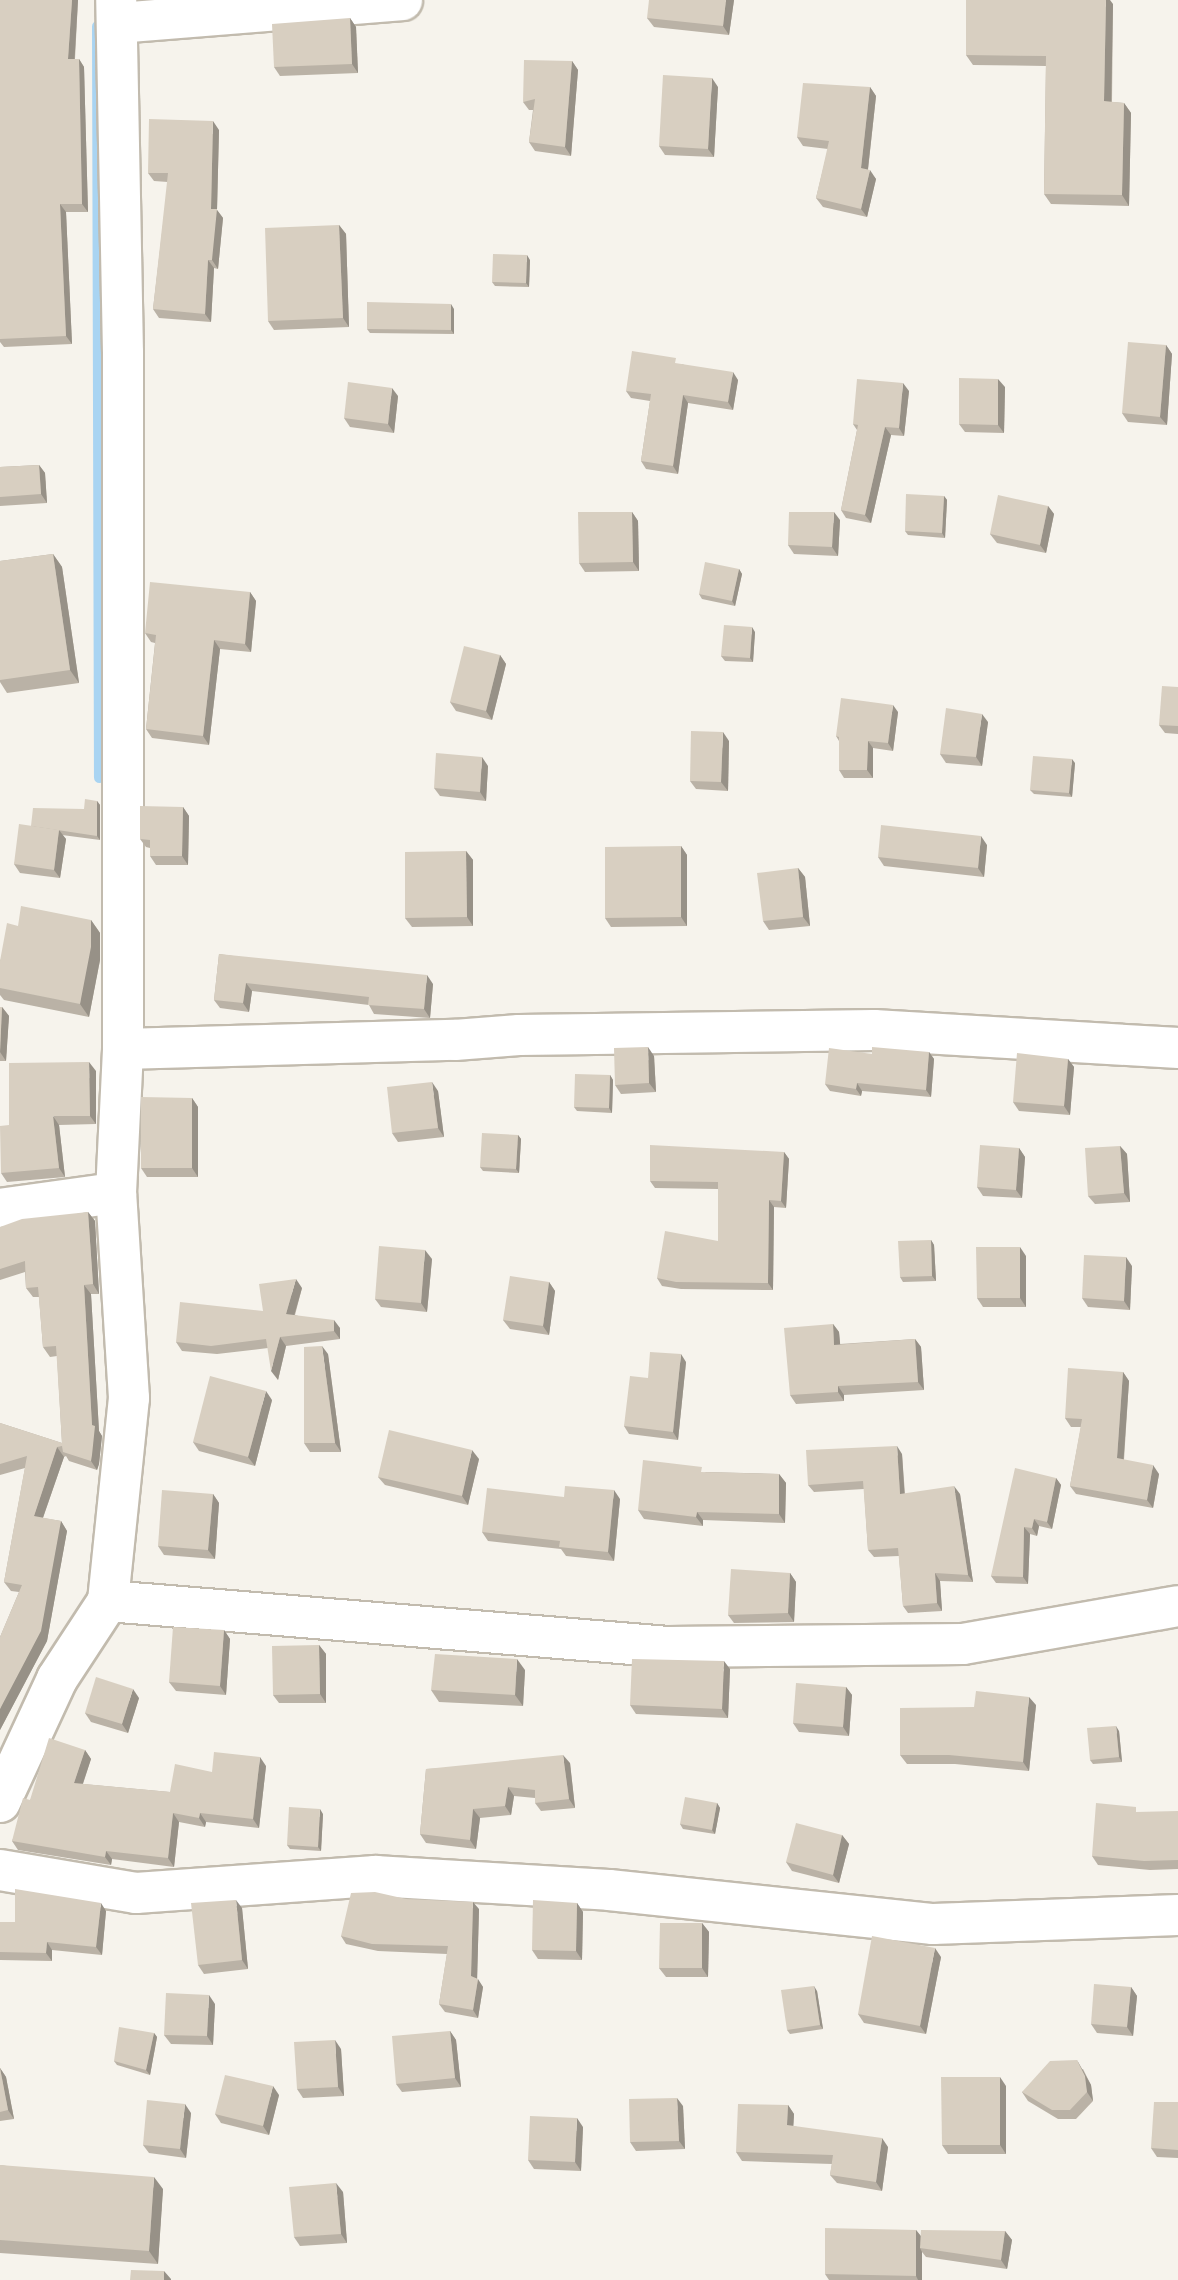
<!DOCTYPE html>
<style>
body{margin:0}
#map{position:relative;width:1178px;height:2280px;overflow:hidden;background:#f6f3ec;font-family:"Space Grotesk",sans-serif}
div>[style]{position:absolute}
.stream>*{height:11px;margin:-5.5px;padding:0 5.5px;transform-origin:5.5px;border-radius:5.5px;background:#a9d4f2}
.roads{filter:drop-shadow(2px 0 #c2bbae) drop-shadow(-2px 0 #c2bbae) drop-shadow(0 2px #c2bbae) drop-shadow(0 -2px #c2bbae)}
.minor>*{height:40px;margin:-20px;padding:0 20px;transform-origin:20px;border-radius:20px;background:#fff}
.wall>*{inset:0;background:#bab2a6}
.shaded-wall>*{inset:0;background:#979187}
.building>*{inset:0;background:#d8cfc1}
span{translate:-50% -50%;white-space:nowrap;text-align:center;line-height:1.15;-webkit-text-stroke:8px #fff;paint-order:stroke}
</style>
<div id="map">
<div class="stream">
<div style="left:97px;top:26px;width:751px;rotate:89.85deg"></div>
</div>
<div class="roads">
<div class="minor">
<div style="left:118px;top:23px;width:285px;rotate:-4.6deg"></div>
<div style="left:123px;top:1049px;width:332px;rotate:-1.6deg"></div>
<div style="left:455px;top:1040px;width:64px;rotate:-4.5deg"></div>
<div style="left:519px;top:1035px;width:355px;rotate:-0.8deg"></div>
<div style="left:874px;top:1030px;width:305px;rotate:3.4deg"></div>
<div style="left:0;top:1209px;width:117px;rotate:-7.9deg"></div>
<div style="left:108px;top:1601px;width:563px;rotate:4.69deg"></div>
<div style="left:669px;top:1647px;width:294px;rotate:-0.6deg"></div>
<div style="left:963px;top:1644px;width:218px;rotate:-10deg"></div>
<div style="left:0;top:1802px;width:136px;rotate:-65.1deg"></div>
<div style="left:57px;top:1679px;width:93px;rotate:-56.8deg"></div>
<div style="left:108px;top:1601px;width:204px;rotate:-84.1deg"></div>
<div style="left:129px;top:1398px;width:205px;rotate:-93.6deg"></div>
<div style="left:116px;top:1193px;width:144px;rotate:-87.2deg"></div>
<div style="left:123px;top:1049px;width:696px;rotate:-90deg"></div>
<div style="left:123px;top:353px;width:353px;rotate:-91.1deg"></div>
<div style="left:0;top:1870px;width:138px;rotate:9.6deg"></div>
<div style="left:136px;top:1893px;width:240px;rotate:-4.1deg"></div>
<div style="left:375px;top:1876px;width:234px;rotate:3.4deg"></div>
<div style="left:609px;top:1890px;width:326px;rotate:6deg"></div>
<div style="left:933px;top:1924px;width:245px;rotate:-2.1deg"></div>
</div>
</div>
<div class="wall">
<div style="clip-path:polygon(0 0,78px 0,75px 59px,79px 59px,84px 67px,88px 212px,66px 212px,72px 344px,4px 347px,0 342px)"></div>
<div style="clip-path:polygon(734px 0,729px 35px,654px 27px,647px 18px)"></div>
<div style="clip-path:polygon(1113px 4px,1112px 102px,1124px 103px,1131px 113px,1129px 206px,1051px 204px,1044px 194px,1046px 66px,973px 65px,966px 55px)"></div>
<div style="clip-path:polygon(350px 18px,356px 27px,358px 73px,280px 76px,274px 67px)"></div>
<div style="clip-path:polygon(572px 61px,578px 70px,571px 156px,535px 151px,529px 142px,533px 110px,529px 110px,523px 102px)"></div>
<div style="clip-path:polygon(718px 87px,714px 157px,665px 155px,659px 146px)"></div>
<div style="clip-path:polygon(870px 87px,876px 96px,868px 170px,876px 179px,867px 217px,823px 207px,816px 198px,828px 149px,803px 146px,797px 137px)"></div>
<div style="clip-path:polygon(219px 130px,217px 210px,223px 218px,218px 269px,214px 268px,211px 322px,159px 318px,153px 309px,168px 182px,154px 181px,148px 173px)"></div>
<div style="clip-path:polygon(339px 225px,346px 234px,349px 327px,274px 330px,268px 321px)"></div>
<div style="clip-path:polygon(530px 260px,529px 287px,495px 286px,492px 282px)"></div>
<div style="clip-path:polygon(454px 309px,454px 334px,370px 333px,367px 329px)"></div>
<div style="clip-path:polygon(1166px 345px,1172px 354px,1167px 425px,1128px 422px,1122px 413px)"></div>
<div style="clip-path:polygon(681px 364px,738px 380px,733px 410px,688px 403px,678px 474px,646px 469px,641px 461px,650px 401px,631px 398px,626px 391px)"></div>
<div style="clip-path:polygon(1005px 387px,1004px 433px,965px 432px,959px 424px)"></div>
<div style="clip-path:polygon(909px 391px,904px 436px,891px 435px,871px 523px,846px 518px,841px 510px,857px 430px,853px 424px)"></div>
<div style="clip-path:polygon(398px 396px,394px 433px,350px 427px,344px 418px)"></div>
<div style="clip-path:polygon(39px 465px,45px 473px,47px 503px,0 506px,0 467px)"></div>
<div style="clip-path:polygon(944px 496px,947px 500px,945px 538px,908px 535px,905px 531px)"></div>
<div style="clip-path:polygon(1048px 506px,1054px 514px,1046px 553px,997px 543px,990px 534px)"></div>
<div style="clip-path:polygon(632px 512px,638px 521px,639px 571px,585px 572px,579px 563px)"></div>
<div style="clip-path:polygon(840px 520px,838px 556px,794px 554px,788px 545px)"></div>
<div style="clip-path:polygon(53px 554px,62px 567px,79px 683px,7px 693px,0 682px,0 561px)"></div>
<div style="clip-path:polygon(739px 569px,742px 574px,735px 606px,702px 599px,699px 594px)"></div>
<div style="clip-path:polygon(250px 592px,256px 601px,251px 652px,220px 649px,209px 745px,152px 738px,146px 729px,155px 643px,151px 642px,145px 633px)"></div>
<div style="clip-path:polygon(755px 632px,753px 662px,725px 661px,721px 656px)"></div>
<div style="clip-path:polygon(500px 655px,506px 664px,492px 720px,456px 711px,450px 702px)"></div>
<div style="clip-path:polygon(1178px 687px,1178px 734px,1165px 733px,1159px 725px)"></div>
<div style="clip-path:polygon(898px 712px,893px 751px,873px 748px,873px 778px,844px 778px,839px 770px,839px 741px,836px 736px)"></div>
<div style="clip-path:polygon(988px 722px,982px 766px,946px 763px,940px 754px)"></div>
<div style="clip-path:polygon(729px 741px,728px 791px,696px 789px,690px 781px)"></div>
<div style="clip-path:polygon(1075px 763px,1072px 797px,1034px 794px,1030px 790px)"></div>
<div style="clip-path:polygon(488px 766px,486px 801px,440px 796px,434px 788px)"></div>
<div style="clip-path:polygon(97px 801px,100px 805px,100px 840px,62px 835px,66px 839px,60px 878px,20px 873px,14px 864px,31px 826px,84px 809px)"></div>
<div style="clip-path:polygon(183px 807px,189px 816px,188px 865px,156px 865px,150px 856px,150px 848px,146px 847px,140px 839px)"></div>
<div style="clip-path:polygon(987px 845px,984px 877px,884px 866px,878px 857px)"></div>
<div style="clip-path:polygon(681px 846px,687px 855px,687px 926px,611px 927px,605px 918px)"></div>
<div style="clip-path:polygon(466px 851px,473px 860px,473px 926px,412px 927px,405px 918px)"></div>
<div style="clip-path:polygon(798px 868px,805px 877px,810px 926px,769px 930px,763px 921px)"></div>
<div style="clip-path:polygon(91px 920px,100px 933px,100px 960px,89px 1017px,4px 1000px,0 995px,0 961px,18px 926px)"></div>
<div style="clip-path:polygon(219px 954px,433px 984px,430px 1018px,374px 1014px,369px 1005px,252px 991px,249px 1012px,220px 1008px,214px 1000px)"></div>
<div style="clip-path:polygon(0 1007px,2px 1007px,9px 1016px,6px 1061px,0 1061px)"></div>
<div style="clip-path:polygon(929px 1052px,934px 1059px,931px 1097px,862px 1091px,861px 1096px,830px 1091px,825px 1084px,872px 1054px)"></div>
<div style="clip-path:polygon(654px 1056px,656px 1092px,621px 1094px,615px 1085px)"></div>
<div style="clip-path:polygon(1068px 1059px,1074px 1067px,1070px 1115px,1019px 1111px,1013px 1102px)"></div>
<div style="clip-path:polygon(96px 1071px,96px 1124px,59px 1125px,65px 1177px,7px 1182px,1px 1173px)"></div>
<div style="clip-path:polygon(610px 1075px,613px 1080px,612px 1113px,577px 1111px,574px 1107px)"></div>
<div style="clip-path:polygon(438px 1091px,444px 1137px,398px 1142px,392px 1133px)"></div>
<div style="clip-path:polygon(192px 1098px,198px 1107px,198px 1177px,147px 1177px,141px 1168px)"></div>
<div style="clip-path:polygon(518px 1135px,521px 1139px,519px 1173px,483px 1171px,480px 1167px)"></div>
<div style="clip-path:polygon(1120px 1146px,1127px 1154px,1130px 1202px,1095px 1204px,1088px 1196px)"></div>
<div style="clip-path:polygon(1019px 1148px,1025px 1157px,1022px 1198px,983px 1196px,977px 1187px)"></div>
<div style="clip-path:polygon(784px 1152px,789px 1159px,786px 1208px,774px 1207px,773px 1290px,681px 1289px,662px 1286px,657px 1278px,718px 1241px,718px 1189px,655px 1188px,650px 1181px)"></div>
<div style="clip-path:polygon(88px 1212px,95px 1221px,99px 1294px,91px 1294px,99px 1431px,102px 1436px,99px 1464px,97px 1470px,69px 1461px,66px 1456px,64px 1457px,43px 1518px,61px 1521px,67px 1531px,47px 1641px,0 1730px,0 1637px,19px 1592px,11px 1591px,4px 1582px,25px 1468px,0 1475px,0 1423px,62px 1443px,57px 1356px,50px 1357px,43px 1347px,39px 1297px,33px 1297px,26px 1288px,25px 1272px,0 1280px,0 1227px)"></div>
<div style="clip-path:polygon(931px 1240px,934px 1245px,936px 1281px,903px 1282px,900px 1277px)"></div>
<div style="clip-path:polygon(1026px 1256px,1026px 1307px,983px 1307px,977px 1298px)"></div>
<div style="clip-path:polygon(432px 1259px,427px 1312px,381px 1307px,375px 1299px)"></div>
<div style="clip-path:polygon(1132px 1266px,1130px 1310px,1088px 1307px,1082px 1298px)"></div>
<div style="clip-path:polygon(549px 1282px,555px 1291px,549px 1335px,510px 1329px,503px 1320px)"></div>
<div style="clip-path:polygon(302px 1288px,295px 1315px,340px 1328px,340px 1339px,286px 1346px,278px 1380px,268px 1348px,217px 1354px,182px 1351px,176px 1342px,263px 1311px)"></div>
<div style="clip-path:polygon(833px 1324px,839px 1332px,840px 1344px,915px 1339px,921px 1347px,924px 1390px,844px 1395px,844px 1401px,796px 1404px,790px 1395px)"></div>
<div style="clip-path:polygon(328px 1354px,341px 1452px,310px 1452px,304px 1443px)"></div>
<div style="clip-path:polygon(686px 1362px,678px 1440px,629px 1434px,624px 1426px,648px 1378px)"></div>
<div style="clip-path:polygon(1123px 1372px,1129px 1381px,1124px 1460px,1159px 1474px,1153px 1508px,1076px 1494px,1070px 1486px,1081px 1427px,1071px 1427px,1065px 1418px)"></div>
<div style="clip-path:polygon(272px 1400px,255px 1466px,199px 1451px,193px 1442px)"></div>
<div style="clip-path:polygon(902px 1454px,905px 1494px,960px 1494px,973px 1582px,940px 1581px,942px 1611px,908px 1613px,903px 1606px,899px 1556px,874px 1557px,868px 1550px,864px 1489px,814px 1492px,808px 1485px)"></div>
<div style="clip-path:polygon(479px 1459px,468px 1505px,385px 1485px,378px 1477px)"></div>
<div style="clip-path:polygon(706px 1472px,779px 1474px,786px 1483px,785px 1523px,703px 1520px,703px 1526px,644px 1519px,638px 1510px)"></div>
<div style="clip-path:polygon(1056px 1478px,1061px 1485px,1052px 1529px,1039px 1526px,1037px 1536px,1030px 1534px,1028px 1584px,996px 1583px,991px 1576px)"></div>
<div style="clip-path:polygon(213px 1494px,219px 1503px,215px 1559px,164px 1555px,158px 1546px)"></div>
<div style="clip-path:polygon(564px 1497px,620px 1499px,614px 1561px,566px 1556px,561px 1549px,488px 1541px,482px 1532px)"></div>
<div style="clip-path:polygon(790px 1573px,796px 1582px,794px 1622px,734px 1623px,728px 1615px)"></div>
<div style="clip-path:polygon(224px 1630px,230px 1639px,226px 1695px,176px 1691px,169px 1682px)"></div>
<div style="clip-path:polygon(319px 1645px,326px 1654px,326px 1703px,279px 1703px,273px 1695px)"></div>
<div style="clip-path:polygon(730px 1669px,728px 1718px,636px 1714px,630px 1705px)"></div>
<div style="clip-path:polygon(525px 1670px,523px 1706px,439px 1702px,431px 1690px)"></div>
<div style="clip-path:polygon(846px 1687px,852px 1695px,849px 1736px,799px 1732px,793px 1723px)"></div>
<div style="clip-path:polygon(139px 1698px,128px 1733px,91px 1722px,85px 1713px)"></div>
<div style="clip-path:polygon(1036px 1705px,1029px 1771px,955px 1764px,907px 1764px,900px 1755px)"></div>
<div style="clip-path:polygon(1119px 1731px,1122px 1762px,1093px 1764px,1090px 1760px)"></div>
<div style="clip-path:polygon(85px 1750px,91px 1759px,83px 1784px,170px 1792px,212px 1772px,266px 1766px,259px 1828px,206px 1822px,205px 1827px,179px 1822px,174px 1867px,112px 1859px,111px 1865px,18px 1850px,12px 1841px,30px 1800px)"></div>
<div style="clip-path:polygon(570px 1763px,575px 1808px,541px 1811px,535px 1803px,535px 1798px,514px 1796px,511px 1815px,480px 1818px,476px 1849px,426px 1843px,420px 1834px,426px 1769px)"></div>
<div style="clip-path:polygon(717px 1803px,720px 1808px,715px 1834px,683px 1829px,680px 1824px)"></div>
<div style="clip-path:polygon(1178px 1811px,1178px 1869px,1150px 1870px,1098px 1865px,1092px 1856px)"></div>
<div style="clip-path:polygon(323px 1814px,321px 1851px,290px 1849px,287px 1845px)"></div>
<div style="clip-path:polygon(842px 1835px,849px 1844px,839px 1883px,792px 1871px,786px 1862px)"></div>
<div style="clip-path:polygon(406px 1899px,479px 1909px,477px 1979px,483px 1987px,478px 2018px,445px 2012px,439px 2004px,447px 1954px,378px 1951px,346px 1944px,341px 1936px)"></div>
<div style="clip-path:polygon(577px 1903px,583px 1912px,582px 1960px,538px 1959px,532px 1950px)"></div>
<div style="clip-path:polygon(242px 1908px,248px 1969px,204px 1974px,198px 1965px)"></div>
<div style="clip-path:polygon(106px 1911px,102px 1955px,52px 1950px,52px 1961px,0 1960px,0 1922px,15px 1922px)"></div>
<div style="clip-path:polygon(702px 1923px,709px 1932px,708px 1977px,666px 1977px,659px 1968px)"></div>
<div style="clip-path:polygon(941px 1957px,926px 2034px,864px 2023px,858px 2014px)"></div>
<div style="clip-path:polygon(1131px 1987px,1137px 1996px,1133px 2036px,1097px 2033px,1091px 2024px)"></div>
<div style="clip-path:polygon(817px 1991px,823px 2029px,790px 2034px,787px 2030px)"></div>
<div style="clip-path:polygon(215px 2004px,213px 2045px,171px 2044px,164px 2035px)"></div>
<div style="clip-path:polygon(450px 2031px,456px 2040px,461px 2087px,402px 2092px,396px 2084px)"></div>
<div style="clip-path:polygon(154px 2033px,157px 2037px,150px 2075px,117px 2065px,114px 2061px)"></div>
<div style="clip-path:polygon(341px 2049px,344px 2096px,303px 2098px,297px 2089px)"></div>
<div style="clip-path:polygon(0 2068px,6px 2077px,14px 2119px,0 2121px)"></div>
<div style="clip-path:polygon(1083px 2069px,1091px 2085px,1093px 2101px,1076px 2119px,1058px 2119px,1028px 2101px,1022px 2092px)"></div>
<div style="clip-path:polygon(1006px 2086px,1006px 2154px,948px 2154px,942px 2145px)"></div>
<div style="clip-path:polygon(279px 2095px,269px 2135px,221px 2123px,215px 2114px)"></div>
<div style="clip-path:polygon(1178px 2102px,1178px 2158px,1157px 2157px,1151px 2148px)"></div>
<div style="clip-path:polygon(788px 2105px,794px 2114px,793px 2126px,888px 2147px,882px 2191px,837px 2183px,830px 2175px,832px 2164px,742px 2161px,736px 2152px)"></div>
<div style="clip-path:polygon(683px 2106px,685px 2149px,636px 2151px,630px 2142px)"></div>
<div style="clip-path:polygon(191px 2113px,186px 2158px,149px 2153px,143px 2145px)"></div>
<div style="clip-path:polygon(583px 2127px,581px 2171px,534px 2169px,528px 2160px)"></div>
<div style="clip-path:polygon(0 2165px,163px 2189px,158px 2264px,0 2253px)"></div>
<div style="clip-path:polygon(343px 2192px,347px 2243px,300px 2246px,294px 2237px)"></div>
<div style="clip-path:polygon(916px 2230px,921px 2236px,1005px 2231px,1012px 2240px,1007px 2269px,926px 2257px,922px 2252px,922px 2280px,829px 2280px,825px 2274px)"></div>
</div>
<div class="shaded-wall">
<div style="clip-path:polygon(72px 0,78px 0,74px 68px,68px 59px)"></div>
<div style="clip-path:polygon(726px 0,734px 0,729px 35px,723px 26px)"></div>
<div style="clip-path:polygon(1106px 0,1110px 0,1113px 4px,1111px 112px,1104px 101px)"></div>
<div style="clip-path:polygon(350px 18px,356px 27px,358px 73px,352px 64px)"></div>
<div style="clip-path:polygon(79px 59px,84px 67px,88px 212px,82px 204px)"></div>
<div style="clip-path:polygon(572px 61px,578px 70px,571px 156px,565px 147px)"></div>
<div style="clip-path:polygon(712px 78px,718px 87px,714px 157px,708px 149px)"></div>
<div style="clip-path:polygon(870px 87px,876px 96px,867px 177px,861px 168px)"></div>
<div style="clip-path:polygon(1124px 103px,1131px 113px,1129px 206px,1122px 195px)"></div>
<div style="clip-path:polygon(213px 121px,219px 130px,217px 210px,223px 218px,218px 269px,212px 260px,211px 209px)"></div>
<div style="clip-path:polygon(870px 170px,876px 179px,867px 217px,861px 209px)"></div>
<div style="clip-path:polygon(60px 204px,66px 212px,72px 344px,66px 336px)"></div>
<div style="clip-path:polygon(339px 225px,346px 234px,349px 327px,343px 318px)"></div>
<div style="clip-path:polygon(527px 255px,530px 260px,529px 287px,526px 283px)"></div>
<div style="clip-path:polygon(208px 260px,214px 268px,211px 322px,205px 314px)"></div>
<div style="clip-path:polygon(451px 304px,454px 309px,454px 334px,451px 330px)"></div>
<div style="clip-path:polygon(1166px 345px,1172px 354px,1167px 425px,1160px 417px)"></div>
<div style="clip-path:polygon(733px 372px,738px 380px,733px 410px,728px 402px)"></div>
<div style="clip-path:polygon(998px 379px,1005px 387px,1004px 433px,998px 425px)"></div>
<div style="clip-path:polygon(903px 383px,909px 391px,904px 436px,899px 428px)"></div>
<div style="clip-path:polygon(392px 388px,398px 396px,394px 433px,388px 424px)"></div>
<div style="clip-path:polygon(683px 395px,688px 403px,678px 474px,673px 466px)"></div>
<div style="clip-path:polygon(885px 427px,891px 435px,871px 523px,865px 515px)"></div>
<div style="clip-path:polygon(39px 465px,45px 473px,47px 503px,41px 494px)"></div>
<div style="clip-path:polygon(944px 496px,947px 500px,945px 538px,942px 533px)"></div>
<div style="clip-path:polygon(1048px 506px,1054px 514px,1046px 553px,1040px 545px)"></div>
<div style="clip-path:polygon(632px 512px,638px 521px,639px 571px,633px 562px)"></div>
<div style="clip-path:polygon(834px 512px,840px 520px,838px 556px,832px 547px)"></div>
<div style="clip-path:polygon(53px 554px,62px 567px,79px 683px,70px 670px)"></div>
<div style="clip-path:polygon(739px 569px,742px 574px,735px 606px,732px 601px)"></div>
<div style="clip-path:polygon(250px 592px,256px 601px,251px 652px,245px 644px)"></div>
<div style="clip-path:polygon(752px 627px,755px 632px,753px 662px,750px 658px)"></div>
<div style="clip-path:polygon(214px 640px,220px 649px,209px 745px,203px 736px)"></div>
<div style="clip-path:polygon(500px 655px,506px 664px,492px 720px,486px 711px)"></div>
<div style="clip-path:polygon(893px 705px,898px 712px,893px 751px,888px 743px)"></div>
<div style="clip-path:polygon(982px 714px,988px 722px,982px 766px,976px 757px)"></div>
<div style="clip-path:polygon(723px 732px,729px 741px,728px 791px,721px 782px)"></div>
<div style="clip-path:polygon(868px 741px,873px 748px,873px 778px,867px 770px)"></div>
<div style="clip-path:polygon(482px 757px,488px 766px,486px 801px,480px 792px)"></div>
<div style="clip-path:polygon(1072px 759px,1075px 763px,1072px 797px,1069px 793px)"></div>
<div style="clip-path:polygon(97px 801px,100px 805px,100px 840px,97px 836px)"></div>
<div style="clip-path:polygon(183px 807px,189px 816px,188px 865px,182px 856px)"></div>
<div style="clip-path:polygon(59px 830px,66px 839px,60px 878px,54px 870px)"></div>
<div style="clip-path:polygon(981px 836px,987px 845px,984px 877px,978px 868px)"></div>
<div style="clip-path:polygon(681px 846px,687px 855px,687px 926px,681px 917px)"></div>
<div style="clip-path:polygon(466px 851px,473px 860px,473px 926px,467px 917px)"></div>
<div style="clip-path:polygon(798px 868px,805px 877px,810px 926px,803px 917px)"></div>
<div style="clip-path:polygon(91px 920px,100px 933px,100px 960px,89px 1017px,80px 1004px)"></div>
<div style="clip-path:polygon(427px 975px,433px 984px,430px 1018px,424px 1009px)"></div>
<div style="clip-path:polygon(246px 983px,252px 991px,249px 1012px,243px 1003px)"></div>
<div style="clip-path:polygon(2px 1007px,9px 1016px,6px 1061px,0 1052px)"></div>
<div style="clip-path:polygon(648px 1047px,654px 1056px,656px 1092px,649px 1083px)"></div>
<div style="clip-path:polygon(929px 1052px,934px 1059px,931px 1097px,926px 1090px)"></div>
<div style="clip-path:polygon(1068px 1059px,1074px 1067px,1070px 1115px,1064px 1106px)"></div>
<div style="clip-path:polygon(89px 1062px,96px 1071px,96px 1124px,90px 1116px)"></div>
<div style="clip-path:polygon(610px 1075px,613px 1080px,612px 1113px,609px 1108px)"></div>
<div style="clip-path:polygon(432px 1082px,438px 1091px,444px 1137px,438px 1128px)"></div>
<div style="clip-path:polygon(857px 1083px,862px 1091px,861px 1096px,856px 1089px)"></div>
<div style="clip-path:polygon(192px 1098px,198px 1107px,198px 1177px,192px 1168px)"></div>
<div style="clip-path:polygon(53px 1116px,59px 1125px,65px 1177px,59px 1168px)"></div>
<div style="clip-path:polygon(518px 1135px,521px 1139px,519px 1173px,516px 1169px)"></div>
<div style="clip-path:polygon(1120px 1146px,1127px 1154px,1130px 1202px,1124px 1193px)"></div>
<div style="clip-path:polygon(1019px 1148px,1025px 1157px,1022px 1198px,1016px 1190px)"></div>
<div style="clip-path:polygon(784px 1152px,789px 1159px,786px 1208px,781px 1201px)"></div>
<div style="clip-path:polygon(769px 1200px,774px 1207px,773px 1290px,768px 1283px)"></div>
<div style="clip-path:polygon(88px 1212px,95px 1221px,99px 1294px,93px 1284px)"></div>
<div style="clip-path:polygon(931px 1240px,934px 1245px,936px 1281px,932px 1276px)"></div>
<div style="clip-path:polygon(1020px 1247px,1026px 1256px,1026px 1307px,1020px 1298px)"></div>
<div style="clip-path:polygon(425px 1250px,432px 1259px,427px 1312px,421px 1303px)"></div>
<div style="clip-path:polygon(1126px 1257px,1132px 1266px,1130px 1310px,1124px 1301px)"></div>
<div style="clip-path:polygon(296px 1279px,302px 1288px,292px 1323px,286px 1314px)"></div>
<div style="clip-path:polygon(549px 1282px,555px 1291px,549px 1335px,543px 1326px)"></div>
<div style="clip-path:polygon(84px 1285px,91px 1294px,99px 1431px,102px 1436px,99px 1464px,97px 1470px,91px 1461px,92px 1425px)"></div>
<div style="clip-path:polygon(334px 1320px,340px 1328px,340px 1339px,334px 1331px)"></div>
<div style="clip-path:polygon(833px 1324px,839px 1332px,841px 1353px,834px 1345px)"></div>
<div style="clip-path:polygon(280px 1337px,286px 1346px,278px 1380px,271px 1371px)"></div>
<div style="clip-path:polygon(915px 1339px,921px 1347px,924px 1390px,918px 1382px)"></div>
<div style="clip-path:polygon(322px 1346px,328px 1354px,341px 1452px,335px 1443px)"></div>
<div style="clip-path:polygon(681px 1354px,686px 1362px,678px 1440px,673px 1432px)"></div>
<div style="clip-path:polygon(1123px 1372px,1129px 1381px,1123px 1467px,1117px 1458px)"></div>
<div style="clip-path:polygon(838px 1386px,844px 1395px,844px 1401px,838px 1392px)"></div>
<div style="clip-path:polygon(266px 1391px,272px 1400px,255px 1466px,248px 1457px)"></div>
<div style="clip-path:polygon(897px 1446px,902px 1454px,905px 1502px,900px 1494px)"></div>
<div style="clip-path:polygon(57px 1447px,64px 1457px,40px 1526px,34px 1516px)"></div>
<div style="clip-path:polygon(472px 1450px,479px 1459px,468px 1505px,462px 1496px)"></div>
<div style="clip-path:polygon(1153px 1465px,1159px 1474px,1153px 1508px,1147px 1500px)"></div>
<div style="clip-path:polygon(779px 1474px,786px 1483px,785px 1523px,779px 1514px)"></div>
<div style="clip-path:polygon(1056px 1478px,1061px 1485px,1052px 1529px,1047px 1522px)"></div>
<div style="clip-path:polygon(954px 1486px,960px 1494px,973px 1582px,968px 1575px)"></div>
<div style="clip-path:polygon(614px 1490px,620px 1499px,614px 1561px,608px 1552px)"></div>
<div style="clip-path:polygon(213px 1494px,219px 1503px,215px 1559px,208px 1550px)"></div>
<div style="clip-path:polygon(697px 1512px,703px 1520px,703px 1526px,696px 1517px)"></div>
<div style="clip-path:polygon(1034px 1519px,1039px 1526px,1037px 1536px,1032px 1528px)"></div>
<div style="clip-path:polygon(61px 1521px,67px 1531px,47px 1641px,0 1730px,0 1709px)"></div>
<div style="clip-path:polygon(1024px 1527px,1030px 1534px,1028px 1584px,1023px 1577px)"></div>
<div style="clip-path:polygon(790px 1573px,796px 1582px,794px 1622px,788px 1613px)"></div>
<div style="clip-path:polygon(935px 1573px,940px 1581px,942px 1611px,937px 1603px)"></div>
<div style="clip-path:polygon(224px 1630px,230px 1639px,226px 1695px,220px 1686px)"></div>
<div style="clip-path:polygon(319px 1645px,326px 1654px,326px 1703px,320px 1694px)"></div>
<div style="clip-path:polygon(517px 1659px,525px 1670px,523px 1706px,515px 1695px)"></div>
<div style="clip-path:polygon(724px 1661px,730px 1669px,728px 1718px,722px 1709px)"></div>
<div style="clip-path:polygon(846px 1687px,852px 1695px,849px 1736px,843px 1727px)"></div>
<div style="clip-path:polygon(133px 1689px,139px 1698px,128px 1733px,122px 1724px)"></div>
<div style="clip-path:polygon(1029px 1697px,1036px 1705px,1029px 1771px,1023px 1762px)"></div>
<div style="clip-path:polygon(1116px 1726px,1119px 1731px,1122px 1762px,1119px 1757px)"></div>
<div style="clip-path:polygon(85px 1750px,91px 1759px,80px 1792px,74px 1783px)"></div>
<div style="clip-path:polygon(563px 1755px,570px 1763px,575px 1808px,569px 1799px)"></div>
<div style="clip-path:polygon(260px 1757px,266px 1766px,259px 1828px,253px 1819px)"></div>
<div style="clip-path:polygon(508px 1787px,514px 1796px,511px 1815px,505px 1806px)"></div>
<div style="clip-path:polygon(717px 1803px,720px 1808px,715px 1834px,712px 1830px)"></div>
<div style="clip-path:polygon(320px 1809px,323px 1814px,321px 1851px,318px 1847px)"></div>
<div style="clip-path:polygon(473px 1809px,480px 1818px,476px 1849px,470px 1840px)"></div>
<div style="clip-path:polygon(173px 1813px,179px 1822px,174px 1867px,168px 1858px)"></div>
<div style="clip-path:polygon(200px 1813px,206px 1822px,205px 1827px,199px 1818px)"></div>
<div style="clip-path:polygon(842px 1835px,849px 1844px,839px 1883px,833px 1875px)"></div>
<div style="clip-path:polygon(106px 1851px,112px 1859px,111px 1865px,105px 1857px)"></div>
<div style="clip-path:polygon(236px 1900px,242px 1908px,248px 1969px,242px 1960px)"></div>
<div style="clip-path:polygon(473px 1902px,479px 1909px,477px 1983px,471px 1976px)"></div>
<div style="clip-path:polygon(101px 1903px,106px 1911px,102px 1955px,96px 1947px)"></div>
<div style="clip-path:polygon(577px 1903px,583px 1912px,582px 1960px,576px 1951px)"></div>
<div style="clip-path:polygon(702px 1923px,709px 1932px,708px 1977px,702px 1968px)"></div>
<div style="clip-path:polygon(47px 1942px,52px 1950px,52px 1961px,46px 1953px)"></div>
<div style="clip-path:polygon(935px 1948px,941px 1957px,926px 2034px,920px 2026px)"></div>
<div style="clip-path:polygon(478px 1979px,483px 1987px,478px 2018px,473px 2010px)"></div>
<div style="clip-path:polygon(814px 1986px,817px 1991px,823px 2029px,820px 2025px)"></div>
<div style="clip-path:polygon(1131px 1987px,1137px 1996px,1133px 2036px,1127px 2027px)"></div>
<div style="clip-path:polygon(209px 1995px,215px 2004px,213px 2045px,207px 2036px)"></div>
<div style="clip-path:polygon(450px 2031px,456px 2040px,461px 2087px,455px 2078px)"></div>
<div style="clip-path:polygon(154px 2033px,157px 2037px,150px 2075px,146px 2070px)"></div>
<div style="clip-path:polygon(335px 2040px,341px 2049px,344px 2096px,338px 2087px)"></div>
<div style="clip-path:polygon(1077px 2060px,1091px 2085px,1093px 2101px,1087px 2092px)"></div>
<div style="clip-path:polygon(0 2068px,6px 2077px,14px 2119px,8px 2110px)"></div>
<div style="clip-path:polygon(1000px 2077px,1006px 2086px,1006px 2154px,1000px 2145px)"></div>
<div style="clip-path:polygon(273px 2086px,279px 2095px,269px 2135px,263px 2126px)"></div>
<div style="clip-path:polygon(677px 2098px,683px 2106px,685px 2149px,679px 2141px)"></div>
<div style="clip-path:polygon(185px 2104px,191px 2113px,186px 2158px,180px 2149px)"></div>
<div style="clip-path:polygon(788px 2105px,794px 2114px,793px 2134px,787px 2125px)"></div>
<div style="clip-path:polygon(577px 2118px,583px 2127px,581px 2171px,575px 2162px)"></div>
<div style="clip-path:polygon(882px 2138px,888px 2147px,882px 2191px,876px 2182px)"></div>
<div style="clip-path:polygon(154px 2177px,163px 2189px,158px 2264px,149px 2251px)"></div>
<div style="clip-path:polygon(336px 2183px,343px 2192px,347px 2243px,341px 2234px)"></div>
<div style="clip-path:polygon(916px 2230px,923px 2239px,920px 2248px,922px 2252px,922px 2280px,918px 2280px,916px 2276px)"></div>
<div style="clip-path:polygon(1005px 2231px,1012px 2240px,1007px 2269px,1001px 2260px)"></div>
<div style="clip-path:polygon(164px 2271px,171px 2279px,171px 2280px,164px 2280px)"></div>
</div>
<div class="building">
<div style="clip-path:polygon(0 0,72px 0,68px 59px,79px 59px,82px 204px,60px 204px,66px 336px,0 339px)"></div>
<div style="clip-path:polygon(649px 0,726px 0,723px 26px,647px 18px)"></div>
<div style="clip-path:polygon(966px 0,1106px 0,1104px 101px,1124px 103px,1122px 195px,1044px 194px,1046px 56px,966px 55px)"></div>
<div style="clip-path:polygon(350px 18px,352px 64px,274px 67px,272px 24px)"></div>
<div style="clip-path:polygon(524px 60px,572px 61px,565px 147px,529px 142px,535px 99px,523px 102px)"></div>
<div style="clip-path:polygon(663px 75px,712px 78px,708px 149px,659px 146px)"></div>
<div style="clip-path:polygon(803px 83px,870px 87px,861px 168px,870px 170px,861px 209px,816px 198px,829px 141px,797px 137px)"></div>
<div style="clip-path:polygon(149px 119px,213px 121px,211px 209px,217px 209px,212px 260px,208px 260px,205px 314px,153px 309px,168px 173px,148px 173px)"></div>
<div style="clip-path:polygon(339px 225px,343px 318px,268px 321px,265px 228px)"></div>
<div style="clip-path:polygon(493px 254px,527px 255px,526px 283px,492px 282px)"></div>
<div style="clip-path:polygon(367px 302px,451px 304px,451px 330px,367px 329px)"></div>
<div style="clip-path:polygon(1128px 342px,1166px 345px,1160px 417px,1122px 413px)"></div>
<div style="clip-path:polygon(632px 351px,676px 358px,675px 363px,733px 372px,728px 402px,683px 395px,673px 466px,641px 461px,651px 394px,626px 391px)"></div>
<div style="clip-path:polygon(959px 378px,998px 379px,998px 425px,959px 424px)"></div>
<div style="clip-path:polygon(857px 379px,903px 383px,899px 428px,885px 427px,865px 515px,841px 510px,858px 425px,853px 424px)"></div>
<div style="clip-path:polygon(348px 382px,392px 388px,388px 424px,344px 418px)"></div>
<div style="clip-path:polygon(39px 465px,41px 494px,0 497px,0 467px)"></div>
<div style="clip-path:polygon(906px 494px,944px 496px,942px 533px,905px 531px)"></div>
<div style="clip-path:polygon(998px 495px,1048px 506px,1040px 545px,990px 534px)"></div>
<div style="clip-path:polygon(578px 512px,632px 512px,633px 562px,579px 563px)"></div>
<div style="clip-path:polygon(789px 512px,834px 512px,832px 547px,788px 545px)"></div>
<div style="clip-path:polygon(53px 554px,70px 670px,0 680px,0 561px)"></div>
<div style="clip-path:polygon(705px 562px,739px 569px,732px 601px,699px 594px)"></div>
<div style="clip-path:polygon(150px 582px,250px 592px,245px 644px,214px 640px,203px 736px,146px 729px,156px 635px,145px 633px)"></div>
<div style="clip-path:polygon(724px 625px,752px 627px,750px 658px,721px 656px)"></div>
<div style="clip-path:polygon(464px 646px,500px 655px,486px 711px,450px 702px)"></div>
<div style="clip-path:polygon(1162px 686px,1178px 687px,1178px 726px,1159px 725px)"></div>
<div style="clip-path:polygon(841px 698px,893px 705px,888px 743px,868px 741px,867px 770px,839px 770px,839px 737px,836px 736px)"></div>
<div style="clip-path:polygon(946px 708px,982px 714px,976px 757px,940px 754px)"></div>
<div style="clip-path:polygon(691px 731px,723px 732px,721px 782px,690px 781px)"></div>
<div style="clip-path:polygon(436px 753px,482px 757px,480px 792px,434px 788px)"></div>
<div style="clip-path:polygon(1033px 756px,1072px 759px,1069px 793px,1030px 790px)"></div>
<div style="clip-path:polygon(85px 799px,97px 801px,97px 836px,31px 826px,33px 808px,84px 809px)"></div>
<div style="clip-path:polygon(140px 806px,183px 807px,182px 856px,150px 856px,150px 840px,140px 839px)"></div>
<div style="clip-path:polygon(19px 824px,59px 830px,54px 870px,14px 864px)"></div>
<div style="clip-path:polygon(881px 825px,981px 836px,978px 868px,878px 857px)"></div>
<div style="clip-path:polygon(681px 846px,681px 917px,605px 918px,605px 847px)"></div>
<div style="clip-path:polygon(466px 851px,467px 917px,405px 918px,405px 852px)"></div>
<div style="clip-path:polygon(798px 868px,803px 917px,763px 921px,757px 873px)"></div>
<div style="clip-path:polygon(21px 906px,91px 920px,91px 947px,80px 1004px,0 988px,0 961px,7px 923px,18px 926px)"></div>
<div style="clip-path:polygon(219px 954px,427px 975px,424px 1009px,368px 1005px,369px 997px,246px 983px,243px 1003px,214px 1000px)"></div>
<div style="clip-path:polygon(0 1007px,2px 1007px,0 1052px)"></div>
<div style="clip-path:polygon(648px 1047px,649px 1083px,615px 1085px,614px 1048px)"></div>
<div style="clip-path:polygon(872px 1047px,929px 1052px,926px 1090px,857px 1083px,856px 1089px,825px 1084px,829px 1048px,872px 1054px)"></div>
<div style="clip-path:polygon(1017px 1053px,1068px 1059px,1064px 1106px,1013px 1102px)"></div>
<div style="clip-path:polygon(89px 1062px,90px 1116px,53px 1116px,59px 1168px,1px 1173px,0 1126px,9px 1125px,9px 1063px)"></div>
<div style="clip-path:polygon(575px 1074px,610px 1075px,609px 1108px,574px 1107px)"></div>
<div style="clip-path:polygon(432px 1082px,438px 1128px,392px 1133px,387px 1087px)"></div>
<div style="clip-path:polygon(141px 1097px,192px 1098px,192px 1168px,141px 1168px)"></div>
<div style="clip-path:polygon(482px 1133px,518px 1135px,516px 1169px,480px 1167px)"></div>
<div style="clip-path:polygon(650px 1145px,784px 1152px,781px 1201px,769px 1200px,768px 1283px,676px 1282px,657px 1278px,665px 1231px,718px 1241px,718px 1182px,650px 1181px)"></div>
<div style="clip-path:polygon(980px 1145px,1019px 1148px,1016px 1190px,977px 1187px)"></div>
<div style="clip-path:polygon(1120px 1146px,1124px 1193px,1088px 1196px,1085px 1148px)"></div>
<div style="clip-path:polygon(88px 1212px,93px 1284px,84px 1285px,92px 1425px,95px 1426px,92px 1455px,91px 1461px,63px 1452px,62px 1446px,57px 1447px,34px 1516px,61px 1521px,41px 1631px,0 1709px,0 1637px,22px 1585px,4px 1582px,27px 1456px,0 1464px,0 1423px,62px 1443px,56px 1346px,43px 1347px,38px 1287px,26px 1288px,25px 1261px,0 1269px,0 1227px,22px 1219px)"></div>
<div style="clip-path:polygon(931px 1240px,932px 1276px,900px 1277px,898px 1241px)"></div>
<div style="clip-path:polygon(379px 1246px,425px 1250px,421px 1303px,375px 1299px)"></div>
<div style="clip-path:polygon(976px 1247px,1020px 1247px,1020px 1298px,977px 1298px)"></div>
<div style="clip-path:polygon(1084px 1255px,1126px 1257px,1124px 1301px,1082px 1298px)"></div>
<div style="clip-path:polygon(510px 1276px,549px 1282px,543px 1326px,503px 1320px)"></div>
<div style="clip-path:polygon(296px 1279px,286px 1314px,334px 1320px,334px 1331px,280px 1337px,271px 1371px,266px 1339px,211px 1346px,176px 1342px,180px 1302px,263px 1311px,259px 1284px)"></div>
<div style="clip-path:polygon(833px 1324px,834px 1345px,915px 1339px,918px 1382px,838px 1386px,838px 1392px,790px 1395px,784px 1328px)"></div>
<div style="clip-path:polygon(322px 1346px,335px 1443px,304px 1443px,304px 1347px)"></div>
<div style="clip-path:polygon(650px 1352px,681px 1354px,673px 1432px,624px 1426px,630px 1376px,648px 1378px)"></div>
<div style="clip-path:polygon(1068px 1368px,1123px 1372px,1117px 1458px,1153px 1465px,1147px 1500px,1070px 1486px,1082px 1419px,1065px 1418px)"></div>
<div style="clip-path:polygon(210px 1376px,266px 1391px,248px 1457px,193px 1442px)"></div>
<div style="clip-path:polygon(389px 1430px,472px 1450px,462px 1496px,378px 1477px)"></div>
<div style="clip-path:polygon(897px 1446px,900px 1494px,954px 1486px,968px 1575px,935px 1573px,937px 1603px,903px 1606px,898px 1548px,868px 1550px,863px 1481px,808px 1485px,806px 1450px)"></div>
<div style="clip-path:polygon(643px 1460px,702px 1467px,701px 1472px,779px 1474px,779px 1514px,697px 1512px,696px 1517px,638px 1510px)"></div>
<div style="clip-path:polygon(1015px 1468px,1056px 1478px,1047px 1522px,1034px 1519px,1032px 1528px,1024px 1527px,1023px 1577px,991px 1576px)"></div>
<div style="clip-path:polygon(565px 1486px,614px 1490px,608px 1552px,559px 1547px,560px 1541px,482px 1532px,487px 1488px,564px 1497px)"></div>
<div style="clip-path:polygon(162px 1490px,213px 1494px,208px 1550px,158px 1546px)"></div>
<div style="clip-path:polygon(731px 1569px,790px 1573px,788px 1613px,728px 1615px)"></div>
<div style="clip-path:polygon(173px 1627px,224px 1630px,220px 1686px,169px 1682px)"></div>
<div style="clip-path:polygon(319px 1645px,320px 1694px,273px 1695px,272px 1646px)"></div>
<div style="clip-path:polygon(435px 1654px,517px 1659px,515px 1695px,431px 1690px)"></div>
<div style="clip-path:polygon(632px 1659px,724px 1661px,722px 1709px,630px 1705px)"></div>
<div style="clip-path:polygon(96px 1677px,133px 1689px,122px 1724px,85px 1713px)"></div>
<div style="clip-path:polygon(796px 1683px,846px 1687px,843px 1727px,793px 1723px)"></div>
<div style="clip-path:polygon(976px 1691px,1029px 1697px,1023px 1762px,949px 1755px,900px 1755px,900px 1708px,974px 1707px)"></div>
<div style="clip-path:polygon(1116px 1726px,1119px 1757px,1090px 1760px,1087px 1728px)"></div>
<div style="clip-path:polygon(49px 1738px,85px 1750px,74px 1783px,170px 1792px,175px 1764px,212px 1772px,214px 1752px,260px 1757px,253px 1819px,200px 1813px,199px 1818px,173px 1813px,168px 1858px,106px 1851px,105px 1857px,12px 1841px,23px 1798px,30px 1800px)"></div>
<div style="clip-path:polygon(563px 1755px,569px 1799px,535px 1803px,535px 1790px,508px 1787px,505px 1806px,473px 1809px,470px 1840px,420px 1834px,426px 1769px)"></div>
<div style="clip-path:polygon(685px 1797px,717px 1803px,712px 1830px,680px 1824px)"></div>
<div style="clip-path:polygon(1096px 1803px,1136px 1807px,1136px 1812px,1178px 1811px,1178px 1860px,1144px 1861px,1092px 1856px)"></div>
<div style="clip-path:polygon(289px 1807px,320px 1809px,318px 1847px,287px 1845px)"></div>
<div style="clip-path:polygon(796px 1823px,842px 1835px,833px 1875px,786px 1862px)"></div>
<div style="clip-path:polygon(15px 1889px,101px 1903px,96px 1947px,47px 1942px,46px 1953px,0 1952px,0 1922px,15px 1922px)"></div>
<div style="clip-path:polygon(375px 1892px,406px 1899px,473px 1902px,471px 1976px,478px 1979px,473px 2010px,439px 2004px,448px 1946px,372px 1944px,341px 1936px,351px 1893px)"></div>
<div style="clip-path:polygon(236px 1900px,242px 1960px,198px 1965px,191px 1903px)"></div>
<div style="clip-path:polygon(533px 1900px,577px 1903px,576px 1951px,532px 1950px)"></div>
<div style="clip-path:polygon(660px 1923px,702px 1923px,702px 1968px,659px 1968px)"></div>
<div style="clip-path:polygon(872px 1936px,935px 1948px,920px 2026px,858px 2014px)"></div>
<div style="clip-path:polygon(1094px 1984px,1131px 1987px,1127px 2027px,1091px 2024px)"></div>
<div style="clip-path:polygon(814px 1986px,820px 2025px,787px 2030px,781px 1990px)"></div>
<div style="clip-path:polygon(166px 1993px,209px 1995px,207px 2036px,164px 2035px)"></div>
<div style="clip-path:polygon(119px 2027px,154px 2033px,146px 2070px,114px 2061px)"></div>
<div style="clip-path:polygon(450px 2031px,455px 2078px,396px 2084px,392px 2036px)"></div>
<div style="clip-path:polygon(335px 2040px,338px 2087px,297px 2089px,294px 2042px)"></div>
<div style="clip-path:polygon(1077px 2060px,1085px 2076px,1087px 2092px,1070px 2110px,1052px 2110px,1022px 2092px,1050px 2061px)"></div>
<div style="clip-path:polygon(0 2068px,8px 2110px,0 2112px)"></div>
<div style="clip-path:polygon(225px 2075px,273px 2086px,263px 2126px,215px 2114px)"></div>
<div style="clip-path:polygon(941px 2077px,1000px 2077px,1000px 2145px,942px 2145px)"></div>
<div style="clip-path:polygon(677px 2098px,679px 2141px,630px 2142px,629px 2099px)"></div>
<div style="clip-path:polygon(147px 2100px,185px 2104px,180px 2149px,143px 2145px)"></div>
<div style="clip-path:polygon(1154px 2102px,1178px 2102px,1178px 2150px,1151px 2148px)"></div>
<div style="clip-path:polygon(738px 2104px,788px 2105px,787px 2125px,882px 2138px,876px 2182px,830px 2175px,833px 2155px,736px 2152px)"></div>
<div style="clip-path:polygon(530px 2116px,577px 2118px,575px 2162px,528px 2160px)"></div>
<div style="clip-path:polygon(0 2165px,154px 2177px,149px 2251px,0 2240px)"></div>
<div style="clip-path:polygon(336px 2183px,341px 2234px,294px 2237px,289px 2187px)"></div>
<div style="clip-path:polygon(825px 2228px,916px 2230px,916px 2276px,825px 2274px)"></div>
<div style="clip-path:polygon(921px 2230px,1005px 2231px,1001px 2260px,920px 2248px)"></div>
<div style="clip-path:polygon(131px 2270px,164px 2271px,164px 2280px,130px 2280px)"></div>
</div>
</div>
